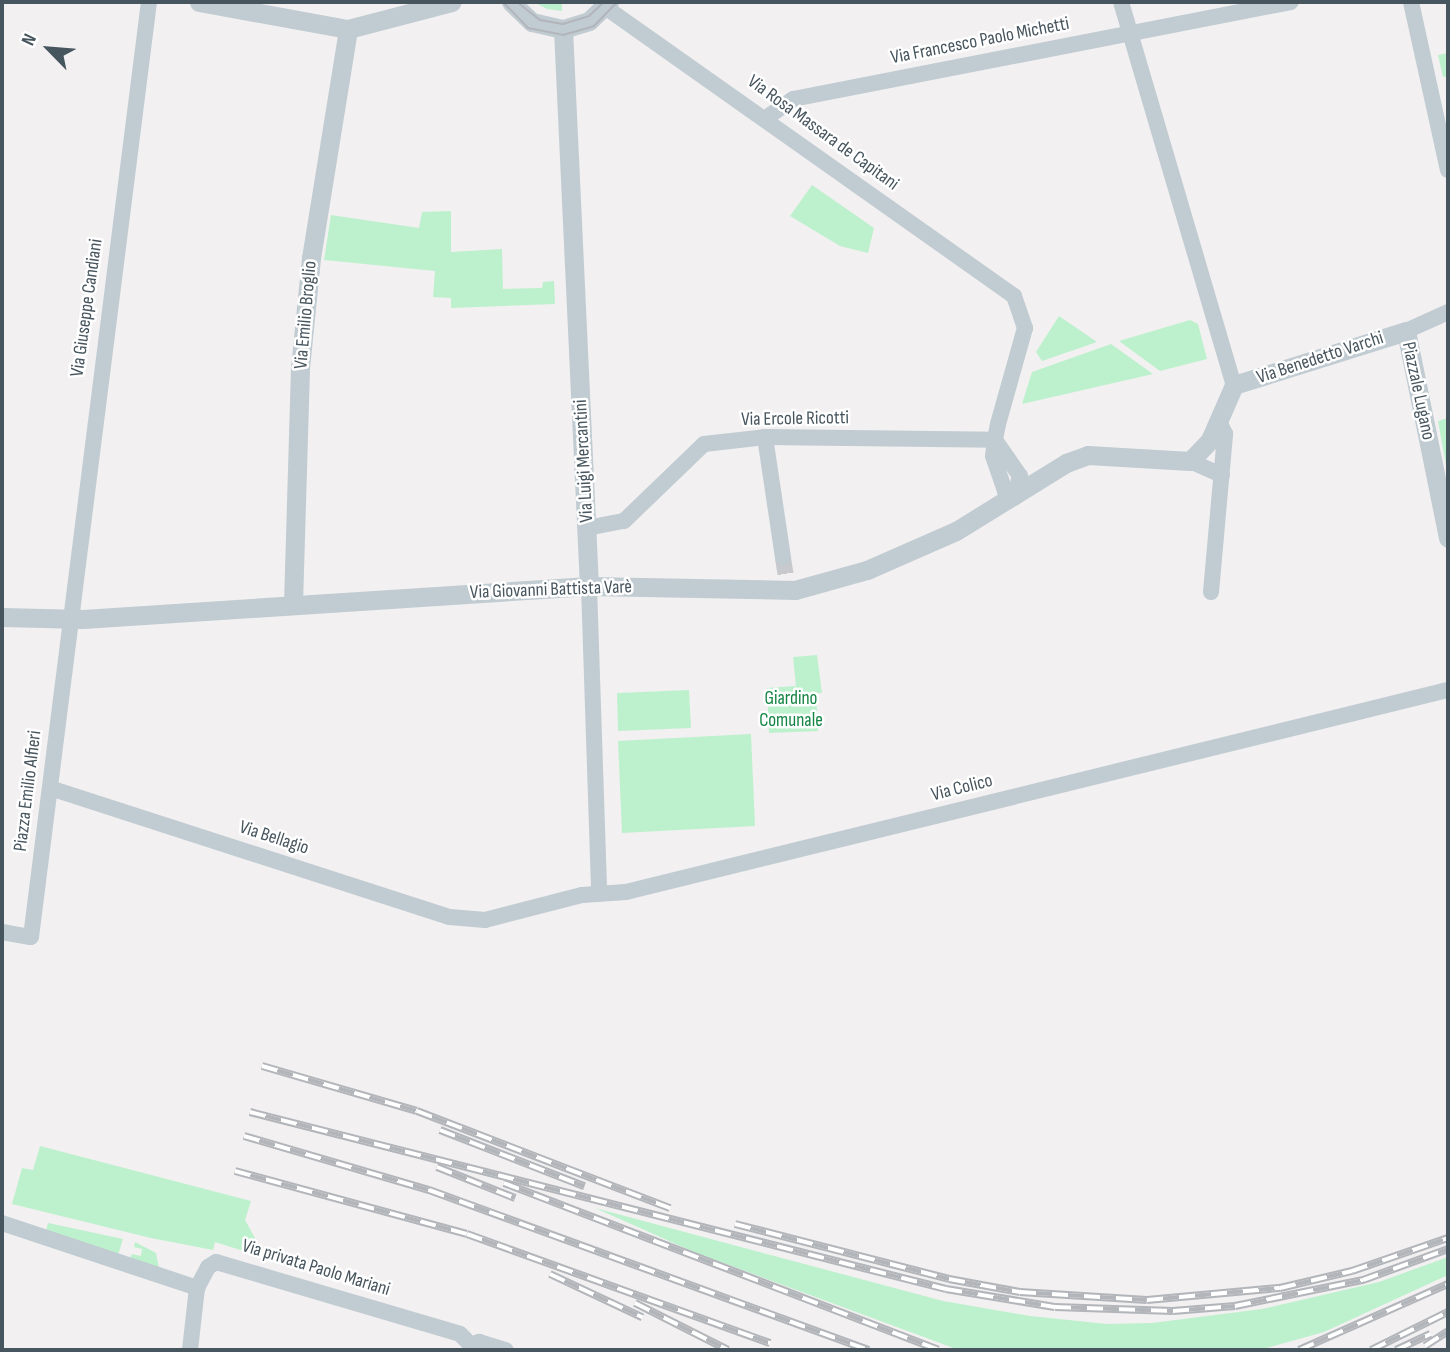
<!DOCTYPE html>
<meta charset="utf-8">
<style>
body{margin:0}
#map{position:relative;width:1450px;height:1352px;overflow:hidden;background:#f2f0f0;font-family:"Sofia Sans Condensed",sans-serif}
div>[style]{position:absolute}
.green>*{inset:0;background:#bdf1cd}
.minor-tunnel>*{height:16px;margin-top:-8px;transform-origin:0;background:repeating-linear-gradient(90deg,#c7c9cc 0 16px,transparent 0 24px)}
.minor>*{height:16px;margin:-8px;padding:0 8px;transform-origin:8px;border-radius:8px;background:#c0cbd2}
.tertiary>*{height:19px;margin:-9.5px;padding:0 9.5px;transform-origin:9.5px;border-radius:9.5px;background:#c0cbd2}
.tram>*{height:2px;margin:-1px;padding:0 1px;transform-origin:1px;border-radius:1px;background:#b2b5ba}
.rail>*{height:8px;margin-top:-4px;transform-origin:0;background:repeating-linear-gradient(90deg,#fff 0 16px,#b2b5ba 0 32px);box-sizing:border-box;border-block:2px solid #b2b5ba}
span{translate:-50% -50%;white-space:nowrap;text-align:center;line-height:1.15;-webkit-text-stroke:5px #fff;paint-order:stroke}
.street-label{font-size:19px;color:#47555e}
.park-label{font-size:19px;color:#138443}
.frame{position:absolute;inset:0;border:4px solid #47555e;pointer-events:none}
.north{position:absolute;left:14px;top:14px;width:70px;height:70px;-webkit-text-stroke:5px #fff;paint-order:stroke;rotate:295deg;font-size:19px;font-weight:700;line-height:28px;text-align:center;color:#47555e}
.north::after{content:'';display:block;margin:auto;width:24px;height:32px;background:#47555e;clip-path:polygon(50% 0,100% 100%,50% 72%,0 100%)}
</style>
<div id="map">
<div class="green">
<div style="clip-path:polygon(534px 2px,562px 2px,562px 11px,547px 9px)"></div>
<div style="clip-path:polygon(1448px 53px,1448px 76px,1443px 77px,1438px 55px)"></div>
<div style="clip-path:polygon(812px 185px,874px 228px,868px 253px,840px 246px,790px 216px)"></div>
<div style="clip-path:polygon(451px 211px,451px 252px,502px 249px,503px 289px,542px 288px,543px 282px,554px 281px,555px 304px,451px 308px,451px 298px,433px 297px,435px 271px,324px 260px,331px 215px,419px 228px,422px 212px)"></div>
<div style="clip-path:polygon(1059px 316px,1097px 342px,1042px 361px,1036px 352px)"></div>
<div style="clip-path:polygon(1190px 320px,1198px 324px,1207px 359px,1160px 371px,1119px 341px)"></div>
<div style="clip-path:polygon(1111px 344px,1153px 374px,1022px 404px,1032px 372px)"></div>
<div style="clip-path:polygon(1448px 418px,1448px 476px,1438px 421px)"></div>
<div style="clip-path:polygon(817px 655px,822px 693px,816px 693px,818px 731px,769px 733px,767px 688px,796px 686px,793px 657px)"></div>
<div style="clip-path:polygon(689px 690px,691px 728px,618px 731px,617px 693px)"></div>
<div style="clip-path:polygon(751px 734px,755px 826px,622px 833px,618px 741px)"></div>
<div style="clip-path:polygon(40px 1146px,251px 1201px,245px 1220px,255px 1238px,250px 1253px,215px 1242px,213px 1250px,151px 1238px,12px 1204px,22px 1168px,33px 1170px)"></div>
<div style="clip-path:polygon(595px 1208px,943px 1301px,1030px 1316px,1107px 1324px,1152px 1323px,1262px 1309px,1379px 1282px,1448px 1257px,1448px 1275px,1324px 1332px,1259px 1350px,959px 1350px,694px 1252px)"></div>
<div style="clip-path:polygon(48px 1223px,123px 1239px,118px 1255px,46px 1231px)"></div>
<div style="clip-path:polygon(135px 1242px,156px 1253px,159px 1268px,130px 1258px,132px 1254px,141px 1256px,142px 1249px,134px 1247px)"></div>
</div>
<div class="minor-tunnel">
<div style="left:783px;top:558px;width:20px;rotate:81deg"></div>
</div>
<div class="minor">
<div style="left:1121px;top:2px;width:399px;rotate:73.6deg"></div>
<div style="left:1411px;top:2px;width:172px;rotate:77.6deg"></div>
<div style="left:605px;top:7px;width:501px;rotate:35.25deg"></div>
<div style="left:1014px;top:296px;width:34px;rotate:71deg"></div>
<div style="left:1025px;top:328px;width:100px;rotate:105.7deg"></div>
<div style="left:998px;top:424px;width:16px;rotate:101deg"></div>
<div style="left:995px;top:440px;width:16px;rotate:97deg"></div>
<div style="left:993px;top:456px;width:37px;rotate:71deg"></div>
<div style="left:1005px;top:491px;width:12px;rotate:31deg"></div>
<div style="left:1015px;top:497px;width:22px;rotate:-77deg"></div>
<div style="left:1020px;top:476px;width:44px;rotate:-124.8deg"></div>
<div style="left:766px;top:118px;width:33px;rotate:-35deg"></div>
<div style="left:793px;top:99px;width:507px;rotate:-11.02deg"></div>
<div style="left:1406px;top:331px;width:46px;rotate:-24.3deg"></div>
<div style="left:765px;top:437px;width:122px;rotate:81.5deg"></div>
<div style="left:1190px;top:461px;width:35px;rotate:24deg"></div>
<div style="left:587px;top:528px;width:38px;rotate:-11deg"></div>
<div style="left:624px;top:521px;width:111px;rotate:-43.9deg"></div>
<div style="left:704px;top:444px;width:61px;rotate:-6.5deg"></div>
<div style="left:765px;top:437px;width:230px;rotate:0.7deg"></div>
<div style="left:589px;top:586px;width:308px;rotate:88.1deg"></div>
<div style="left:1211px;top:592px;width:159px;rotate:-84.9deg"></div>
<div style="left:1225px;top:434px;width:14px;rotate:-115deg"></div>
<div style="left:50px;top:788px;width:420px;rotate:17.9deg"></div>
<div style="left:450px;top:917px;width:35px;rotate:5deg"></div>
<div style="left:485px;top:920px;width:100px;rotate:-14.5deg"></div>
<div style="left:582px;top:895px;width:44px;rotate:-3.9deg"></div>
<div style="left:626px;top:892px;width:846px;rotate:-13.81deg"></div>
<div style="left:2px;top:932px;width:29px;rotate:10deg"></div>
<div style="left:31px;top:937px;width:942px;rotate:-82.81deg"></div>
<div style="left:2px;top:1223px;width:206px;rotate:18.4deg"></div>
<div style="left:471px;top:1345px;width:9px;rotate:-21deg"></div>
<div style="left:479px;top:1342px;width:28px;rotate:17deg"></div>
<div style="left:190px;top:1350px;width:62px;rotate:-83.6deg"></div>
<div style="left:197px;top:1288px;width:24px;rotate:-62deg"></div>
<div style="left:208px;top:1267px;width:9px;rotate:-32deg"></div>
<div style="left:216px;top:1262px;width:254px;rotate:16.4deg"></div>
<div style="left:460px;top:1334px;width:16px;rotate:45deg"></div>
</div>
<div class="tertiary">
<div style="left:199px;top:2px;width:151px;rotate:10.3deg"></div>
<div style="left:348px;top:29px;width:107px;rotate:-14.6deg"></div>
<div style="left:511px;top:2px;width:29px;rotate:44deg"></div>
<div style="left:532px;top:22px;width:32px;rotate:13deg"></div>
<div style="left:563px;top:29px;width:27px;rotate:-17deg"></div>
<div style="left:589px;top:21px;width:28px;rotate:-44deg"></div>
<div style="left:563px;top:29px;width:558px;rotate:87.33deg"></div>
<div style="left:293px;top:604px;width:236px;rotate:-88.3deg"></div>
<div style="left:300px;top:368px;width:111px;rotate:-84.3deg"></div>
<div style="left:311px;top:258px;width:232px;rotate:-80.8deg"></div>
<div style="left:2px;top:617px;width:81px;rotate:1.4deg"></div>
<div style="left:83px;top:619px;width:507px;rotate:-3.73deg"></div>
<div style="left:589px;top:586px;width:206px;rotate:1.1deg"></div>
<div style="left:795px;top:590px;width:75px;rotate:-15.5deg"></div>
<div style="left:867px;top:570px;width:97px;rotate:-23.7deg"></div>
<div style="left:956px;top:531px;width:129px;rotate:-31.7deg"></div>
<div style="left:1066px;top:463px;width:23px;rotate:-20deg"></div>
<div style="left:1088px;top:455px;width:102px;rotate:3.4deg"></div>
<div style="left:1190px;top:461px;width:29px;rotate:-46deg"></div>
<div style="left:1210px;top:440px;width:60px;rotate:-66.4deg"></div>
<div style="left:1234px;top:385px;width:180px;rotate:-17.4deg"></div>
<div style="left:1406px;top:331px;width:211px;rotate:78.5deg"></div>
</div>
<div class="tram">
<div style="left:503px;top:2px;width:36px;rotate:46deg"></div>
<div style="left:528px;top:28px;width:36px;rotate:11deg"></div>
<div style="left:563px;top:35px;width:32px;rotate:-16deg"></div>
<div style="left:594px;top:26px;width:33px;rotate:-46deg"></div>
<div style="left:517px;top:2px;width:29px;rotate:38deg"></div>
<div style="left:540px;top:20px;width:23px;rotate:10deg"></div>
<div style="left:563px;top:24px;width:27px;rotate:-17deg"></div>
<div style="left:589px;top:16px;width:21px;rotate:-43deg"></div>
</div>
<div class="rail">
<div style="left:262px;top:1066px;width:161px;rotate:16.2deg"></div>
<div style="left:417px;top:1111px;width:271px;rotate:21deg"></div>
<div style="left:250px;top:1112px;width:718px;rotate:14.27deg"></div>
<div style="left:946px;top:1289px;width:110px;rotate:9.4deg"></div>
<div style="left:1055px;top:1307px;width:118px;rotate:1.9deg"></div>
<div style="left:1173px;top:1311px;width:62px;rotate:-4.6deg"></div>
<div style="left:1235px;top:1306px;width:131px;rotate:-11.5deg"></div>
<div style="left:1363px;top:1280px;width:90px;rotate:-20deg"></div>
<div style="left:440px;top:1130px;width:155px;rotate:21.3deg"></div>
<div style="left:244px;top:1136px;width:193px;rotate:16.3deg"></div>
<div style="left:429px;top:1190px;width:468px;rotate:20deg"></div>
<div style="left:437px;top:1167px;width:84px;rotate:21.7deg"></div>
<div style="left:235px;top:1171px;width:240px;rotate:15.2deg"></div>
<div style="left:467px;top:1234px;width:322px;rotate:19.8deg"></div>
<div style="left:504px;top:1183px;width:465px;rotate:21deg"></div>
<div style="left:735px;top:1224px;width:221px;rotate:14.4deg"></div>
<div style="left:949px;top:1279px;width:72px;rotate:10.4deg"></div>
<div style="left:1020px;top:1292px;width:127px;rotate:3.6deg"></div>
<div style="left:1147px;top:1300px;width:134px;rotate:-5.2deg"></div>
<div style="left:1280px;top:1288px;width:74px;rotate:-13.3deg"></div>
<div style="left:1352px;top:1271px;width:102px;rotate:-19deg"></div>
<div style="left:550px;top:1274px;width:102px;rotate:25.1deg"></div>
<div style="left:635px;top:1303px;width:104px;rotate:26.8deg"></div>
<div style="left:1425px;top:1346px;width:27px;rotate:-33deg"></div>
<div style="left:1299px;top:1350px;width:163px;rotate:-23.9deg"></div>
<div style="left:1371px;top:1350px;width:86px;rotate:-26.3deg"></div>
<div style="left:1396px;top:1350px;width:38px;rotate:-25deg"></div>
</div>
<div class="street-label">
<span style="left:980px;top:41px;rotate:-11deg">Via Francesco Paolo Michetti</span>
<span style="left:823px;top:133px;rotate:36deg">Via Rosa Massara de Capitani</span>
<span style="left:87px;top:308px;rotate:-82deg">Via Giuseppe Candiani</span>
<span style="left:306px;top:315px;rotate:-85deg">Via Emilio Broglio</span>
<span style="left:1320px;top:358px;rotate:-18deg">Via Benedetto Varchi</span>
<span style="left:1418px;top:391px;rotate:78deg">Piazzale Lugano</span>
<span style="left:795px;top:419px;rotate:-1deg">Via Ercole Ricotti</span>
<span style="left:584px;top:461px;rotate:-93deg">Via Luigi Mercantini</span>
<span style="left:551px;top:590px;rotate:-2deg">Via Giovanni Battista Varè</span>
<span style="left:962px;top:788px;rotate:-14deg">Via Colico</span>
<span style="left:28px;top:791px;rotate:-83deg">Piazza Emilio Alfieri</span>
<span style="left:274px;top:838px;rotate:18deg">Via Bellagio</span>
<span style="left:316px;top:1268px;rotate:17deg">Via privata Paolo Mariani</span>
</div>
<div class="park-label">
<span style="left:791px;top:710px">Giardino<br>Comunale</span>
</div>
<div class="frame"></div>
<div class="north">N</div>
</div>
